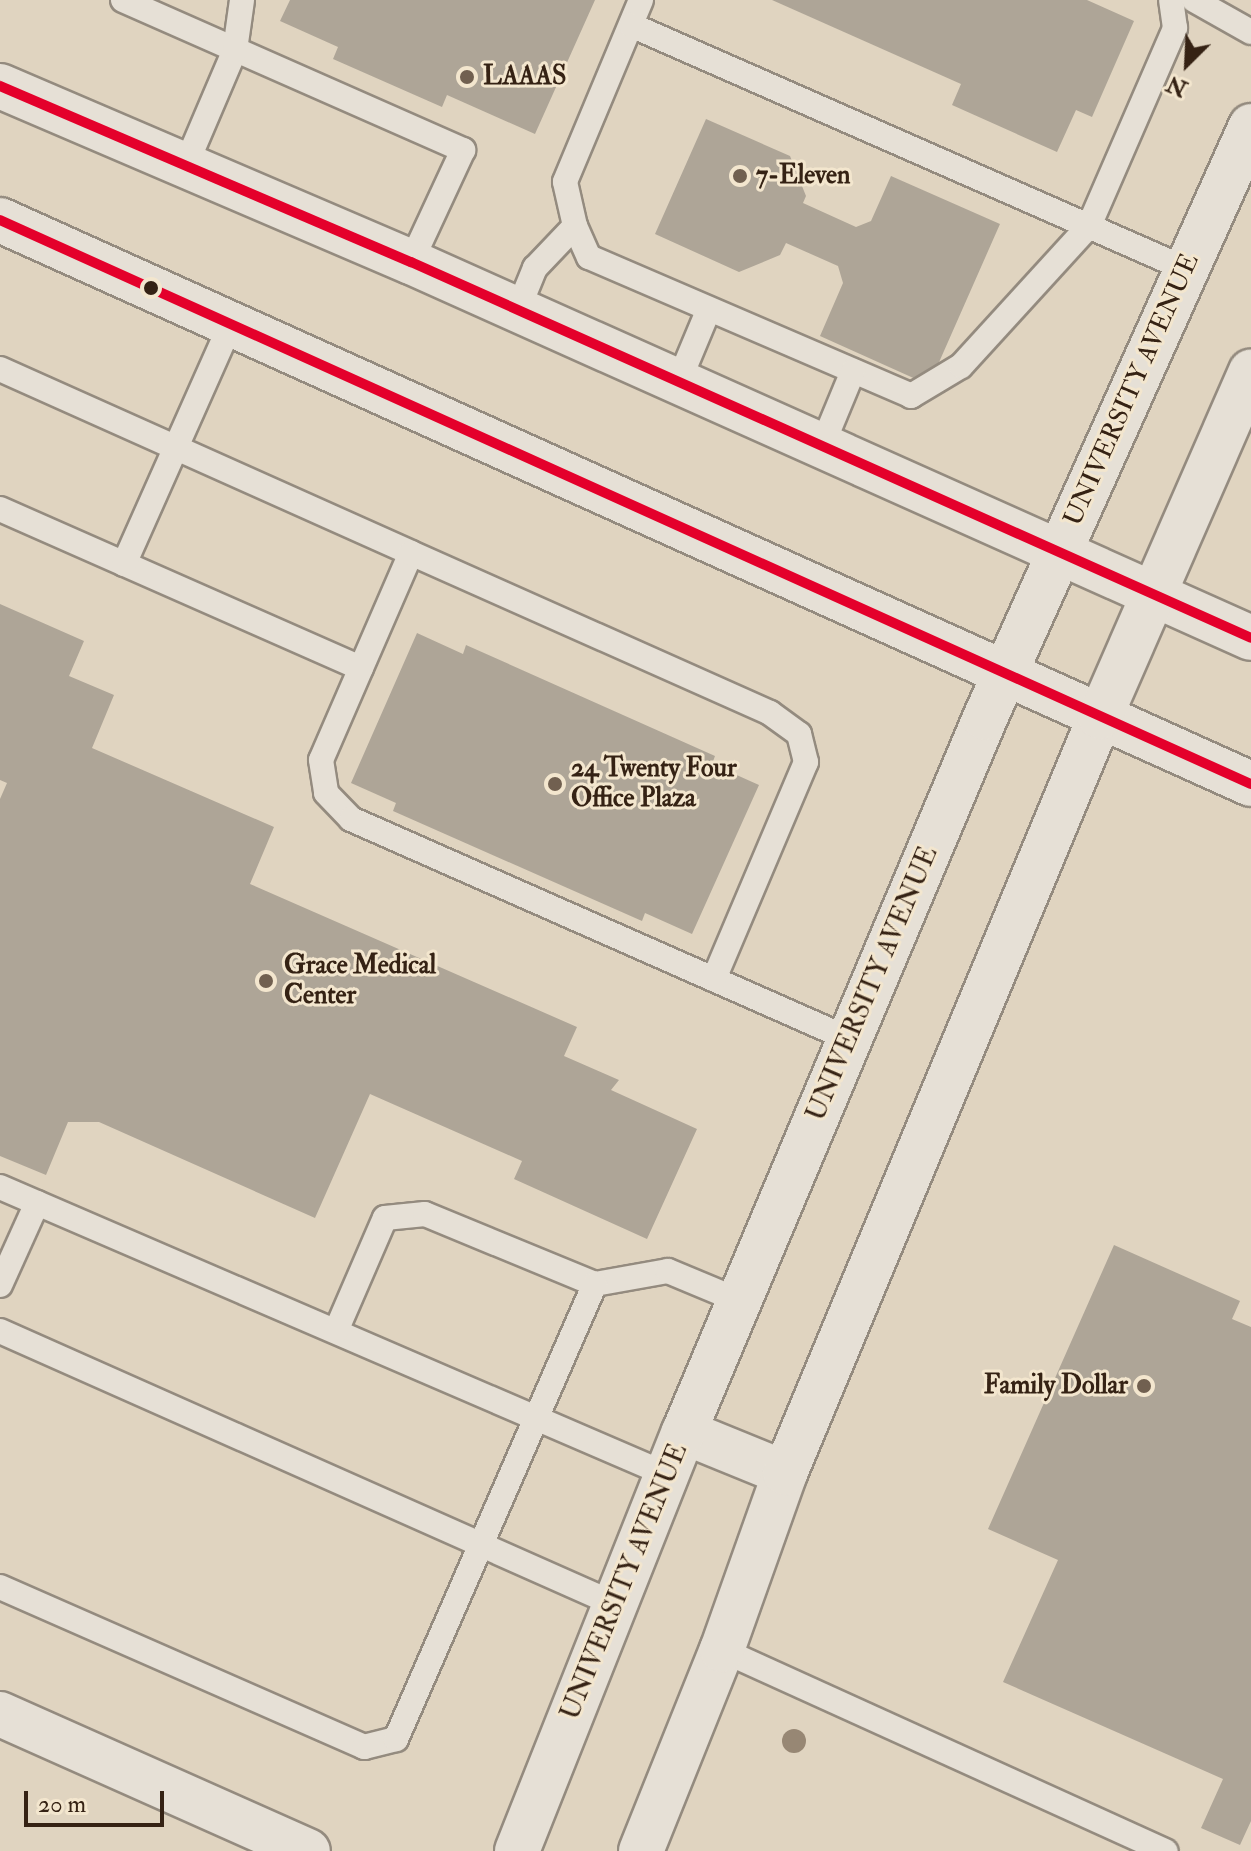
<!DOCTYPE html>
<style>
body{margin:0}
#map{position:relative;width:1251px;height:1851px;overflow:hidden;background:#e0d4c0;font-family:"IM FELL Double Pica",serif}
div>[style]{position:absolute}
.building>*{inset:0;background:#aea597}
.roads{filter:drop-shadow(2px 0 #948b7f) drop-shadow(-2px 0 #948b7f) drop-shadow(0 2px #948b7f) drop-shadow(0 -2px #948b7f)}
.service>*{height:24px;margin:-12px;padding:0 12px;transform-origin:12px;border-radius:12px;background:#e6e0d6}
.minor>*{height:44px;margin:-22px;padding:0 22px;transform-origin:22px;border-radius:22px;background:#e6e0d6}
.secondary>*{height:44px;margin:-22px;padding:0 22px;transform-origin:22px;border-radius:22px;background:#e6e0d6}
.bus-1>*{height:10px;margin:-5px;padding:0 5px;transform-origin:5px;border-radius:5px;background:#e4002b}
.trees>*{width:24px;height:24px;margin:-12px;border-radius:50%;background:#978774}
.dots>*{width:22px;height:22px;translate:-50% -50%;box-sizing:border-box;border:4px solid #f3e6ce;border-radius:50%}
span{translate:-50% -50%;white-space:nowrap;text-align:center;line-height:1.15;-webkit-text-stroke:6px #f3e6ce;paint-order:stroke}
.poi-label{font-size:26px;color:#352214;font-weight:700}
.left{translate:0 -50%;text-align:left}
.right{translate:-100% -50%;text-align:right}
.street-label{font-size:26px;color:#352214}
.north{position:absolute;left:1147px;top:24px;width:80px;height:80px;-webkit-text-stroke:6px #f3e6ce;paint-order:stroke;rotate:204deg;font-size:22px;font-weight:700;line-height:32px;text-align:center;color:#352214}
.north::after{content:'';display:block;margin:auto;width:28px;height:36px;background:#352214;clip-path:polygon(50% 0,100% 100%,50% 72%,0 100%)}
.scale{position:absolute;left:24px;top:1791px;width:140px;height:36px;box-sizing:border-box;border:4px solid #352214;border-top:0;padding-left:10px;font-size:24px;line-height:28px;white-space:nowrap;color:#352214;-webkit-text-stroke:6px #f3e6ce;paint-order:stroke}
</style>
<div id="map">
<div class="building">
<div style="clip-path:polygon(290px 0,595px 0,535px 134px,447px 95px,442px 107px,333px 59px,338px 47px,280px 21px)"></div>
<div style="clip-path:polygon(772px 0,1087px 0,1134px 21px,1092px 117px,1076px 110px,1057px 152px,952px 105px,961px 84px)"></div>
<div style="clip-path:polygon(706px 119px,790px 156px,806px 196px,803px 203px,856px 227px,871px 221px,891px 176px,1000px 224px,929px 385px,820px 336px,843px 283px,838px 266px,786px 243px,780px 255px,739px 272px,655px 234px)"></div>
<div style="clip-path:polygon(0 604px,84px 641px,69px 676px,114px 695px,92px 748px,274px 827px,250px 884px,577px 1027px,564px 1056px,619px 1080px,611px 1090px,697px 1129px,647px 1239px,514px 1179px,522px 1161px,370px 1094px,315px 1218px,99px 1122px,68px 1122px,46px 1175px,0 1156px,0 799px,7px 783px,0 780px)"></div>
<div style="clip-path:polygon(417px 633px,463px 654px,466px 645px,715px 756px,712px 764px,759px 785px,692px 934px,645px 913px,642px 921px,393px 811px,396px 803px,351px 783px)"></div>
<div style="clip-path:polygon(1114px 1245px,1240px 1301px,1232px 1319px,1251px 1327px,1251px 1821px,1240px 1845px,1201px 1828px,1223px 1779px,1003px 1682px,1058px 1560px,988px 1529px)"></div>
</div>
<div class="roads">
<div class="service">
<div style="left:123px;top:0;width:372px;rotate:23.8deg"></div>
<div style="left:463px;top:150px;width:123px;rotate:114.9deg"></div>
<div style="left:641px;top:0;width:197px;rotate:112.7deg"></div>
<div style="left:565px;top:182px;width:45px;rotate:77.2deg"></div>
<div style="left:575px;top:226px;width:34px;rotate:66deg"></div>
<div style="left:589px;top:257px;width:351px;rotate:23.3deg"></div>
<div style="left:911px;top:396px;width:58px;rotate:-31deg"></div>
<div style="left:961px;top:366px;width:190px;rotate:-47.6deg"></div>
<div style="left:1089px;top:226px;width:216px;rotate:-66.5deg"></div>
<div style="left:1175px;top:28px;width:28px;rotate:-98deg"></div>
<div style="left:1194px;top:0;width:65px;rotate:29.3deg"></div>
<div style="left:631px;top:25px;width:606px;rotate:23.73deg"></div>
<div style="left:185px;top:167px;width:127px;rotate:-66.9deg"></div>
<div style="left:235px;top:50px;width:50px;rotate:-82deg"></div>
<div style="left:517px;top:312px;width:48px;rotate:-67.8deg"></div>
<div style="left:535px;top:268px;width:58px;rotate:-46.4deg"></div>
<div style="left:0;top:369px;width:450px;rotate:24.1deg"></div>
<div style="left:678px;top:383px;width:80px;rotate:-67.3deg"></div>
<div style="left:822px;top:446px;width:81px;rotate:-67.5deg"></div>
<div style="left:0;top:509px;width:394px;rotate:23.8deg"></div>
<div style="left:361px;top:668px;width:100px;rotate:113.5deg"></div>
<div style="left:321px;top:760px;width:33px;rotate:81deg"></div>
<div style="left:326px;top:793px;width:36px;rotate:46deg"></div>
<div style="left:351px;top:819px;width:544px;rotate:23.83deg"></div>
<div style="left:124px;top:564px;width:263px;rotate:-66deg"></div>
<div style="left:361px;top:668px;width:125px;rotate:-66.5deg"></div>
<div style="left:411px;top:553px;width:393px;rotate:24deg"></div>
<div style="left:770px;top:713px;width:36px;rotate:36deg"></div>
<div style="left:799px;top:734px;width:29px;rotate:76deg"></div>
<div style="left:806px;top:762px;width:236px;rotate:113deg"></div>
<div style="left:0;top:1187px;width:727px;rotate:23.32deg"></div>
<div style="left:0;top:1285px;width:90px;rotate:-65.7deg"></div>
<div style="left:0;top:1331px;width:675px;rotate:23.95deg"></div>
<div style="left:336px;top:1331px;width:123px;rotate:-66.6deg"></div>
<div style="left:385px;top:1218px;width:40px;rotate:-5.7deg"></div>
<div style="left:425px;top:1214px;width:184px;rotate:22.4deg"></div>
<div style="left:595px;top:1284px;width:74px;rotate:-10.1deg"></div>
<div style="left:668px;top:1271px;width:78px;rotate:22.6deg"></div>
<div style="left:0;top:1587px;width:398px;rotate:23.7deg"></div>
<div style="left:364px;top:1747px;width:33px;rotate:-14deg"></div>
<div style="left:396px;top:1739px;width:497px;rotate:-66.4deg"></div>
<div style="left:722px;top:1650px;width:487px;rotate:24.4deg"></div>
</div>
<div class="minor">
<div style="left:0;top:1714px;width:337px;rotate:24deg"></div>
</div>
<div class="secondary">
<div style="left:0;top:86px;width:447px;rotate:23.2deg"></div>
<div style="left:411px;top:262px;width:920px;rotate:24.11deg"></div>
<div style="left:0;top:220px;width:1372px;rotate:24.27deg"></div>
<div style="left:684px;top:1432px;width:109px;rotate:22.1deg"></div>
<div style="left:517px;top:1851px;width:451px;rotate:-68.3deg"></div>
<div style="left:684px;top:1432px;width:775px;rotate:-67.14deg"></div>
<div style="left:985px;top:718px;width:649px;rotate:-65.8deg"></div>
<div style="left:641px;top:1851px;width:217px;rotate:-68.1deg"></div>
<div style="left:722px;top:1650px;width:188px;rotate:-70.4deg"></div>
<div style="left:785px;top:1473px;width:819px;rotate:-67.38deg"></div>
<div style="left:1100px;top:717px;width:377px;rotate:-66.4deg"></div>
</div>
</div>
<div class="bus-1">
<div style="left:0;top:86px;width:447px;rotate:23.2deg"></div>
<div style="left:411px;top:262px;width:920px;rotate:24.11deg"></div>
<div style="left:0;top:220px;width:1372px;rotate:24.27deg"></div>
</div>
<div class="trees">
<div style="left:794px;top:1741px"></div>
</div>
<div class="dots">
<div style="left:467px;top:77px;background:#716050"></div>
<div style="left:740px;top:176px;background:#716050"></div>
<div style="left:151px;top:288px;background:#352214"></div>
<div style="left:555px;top:784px;background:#716050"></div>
<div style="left:266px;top:981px;background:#716050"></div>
<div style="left:1144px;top:1386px;background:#716050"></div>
</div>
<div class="poi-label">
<span class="left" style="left:483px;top:77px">LAAAS</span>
<span class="left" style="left:756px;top:176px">7-Eleven</span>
<span class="left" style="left:571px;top:784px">24 Twenty Four<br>Office Plaza</span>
<span class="left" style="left:284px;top:981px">Grace Medical<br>Center</span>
<span class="right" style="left:1128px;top:1386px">Family Dollar</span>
</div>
<div class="street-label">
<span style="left:1132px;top:390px;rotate:-66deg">UNIVERSITY AVENUE</span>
<span style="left:873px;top:984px;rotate:-67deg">UNIVERSITY AVENUE</span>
<span style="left:625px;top:1582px;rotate:-68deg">UNIVERSITY AVENUE</span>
</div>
<div class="north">N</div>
<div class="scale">20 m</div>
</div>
